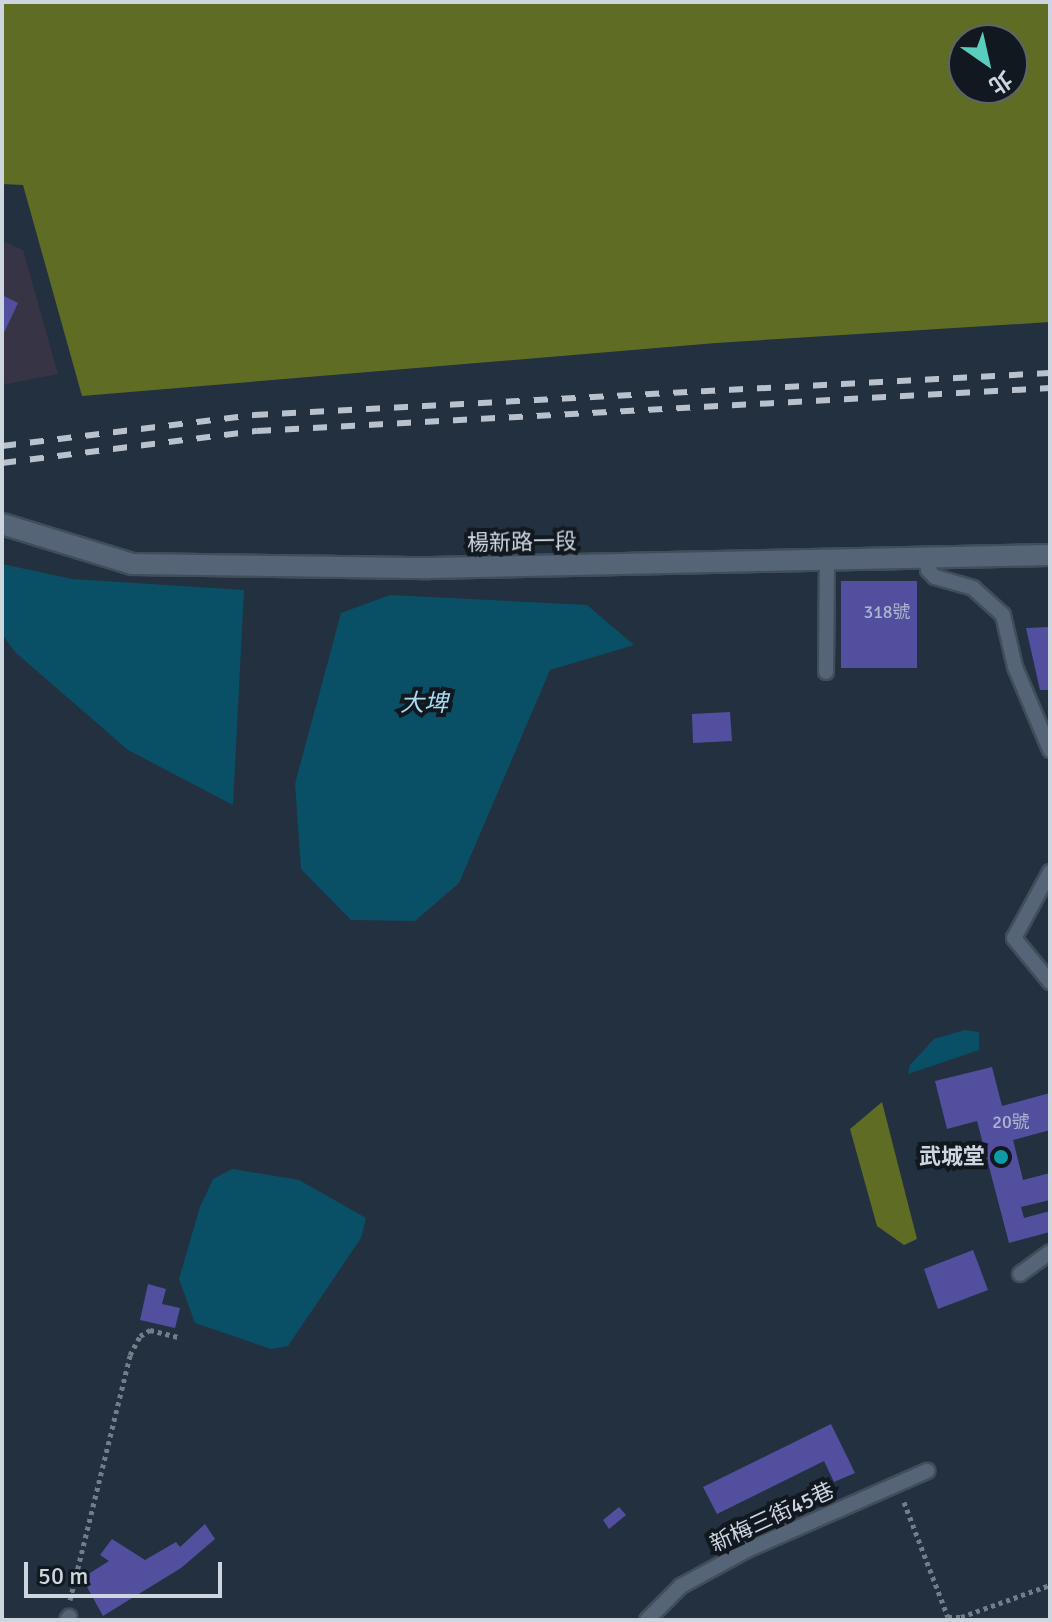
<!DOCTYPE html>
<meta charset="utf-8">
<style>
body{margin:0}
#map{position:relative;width:1052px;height:1622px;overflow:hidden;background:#233040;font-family:Signika,"Noto Sans TC",sans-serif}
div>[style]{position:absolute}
.commercial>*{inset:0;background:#373445}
.forest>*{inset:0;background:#5f6c24}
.water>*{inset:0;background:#095066}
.building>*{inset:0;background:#52509e}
.path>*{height:5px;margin-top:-2.5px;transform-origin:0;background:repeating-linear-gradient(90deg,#727d8a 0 4px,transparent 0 8px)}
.roads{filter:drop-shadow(2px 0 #414d5a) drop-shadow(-2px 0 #414d5a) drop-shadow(0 2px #414d5a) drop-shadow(0 -2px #414d5a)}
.service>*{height:14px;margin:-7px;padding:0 7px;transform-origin:7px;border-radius:7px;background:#556476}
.secondary>*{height:20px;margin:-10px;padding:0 10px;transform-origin:10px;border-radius:10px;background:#556476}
.rail>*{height:6px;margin-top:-3px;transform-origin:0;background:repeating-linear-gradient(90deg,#b8c1cc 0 14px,transparent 0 28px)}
.dots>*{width:22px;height:22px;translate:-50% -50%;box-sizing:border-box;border:4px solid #12181f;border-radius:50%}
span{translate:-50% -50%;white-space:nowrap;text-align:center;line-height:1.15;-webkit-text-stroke:8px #12181f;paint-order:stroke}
.number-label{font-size:18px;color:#aeb4cf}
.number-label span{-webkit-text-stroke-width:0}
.street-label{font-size:22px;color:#cdd5df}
.poi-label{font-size:22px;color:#cdd5df;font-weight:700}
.right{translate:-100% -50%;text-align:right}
.water-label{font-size:24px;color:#a7dbf0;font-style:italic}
.frame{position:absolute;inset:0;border:4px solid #cdd5df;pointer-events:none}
.north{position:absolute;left:948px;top:24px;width:80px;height:80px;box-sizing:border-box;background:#12181f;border:2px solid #5d646c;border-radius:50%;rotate:146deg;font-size:22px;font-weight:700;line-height:32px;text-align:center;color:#cdd5df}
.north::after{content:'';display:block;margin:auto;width:28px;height:36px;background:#59cebe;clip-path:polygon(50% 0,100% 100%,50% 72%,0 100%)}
.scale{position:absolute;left:24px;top:1562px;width:198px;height:36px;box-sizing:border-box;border:4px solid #cdd5df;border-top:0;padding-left:10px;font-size:24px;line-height:28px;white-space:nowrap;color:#cdd5df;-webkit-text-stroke:6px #12181f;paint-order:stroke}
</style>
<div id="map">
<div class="commercial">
<div style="clip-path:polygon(2px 241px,23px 250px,58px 374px,2px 385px)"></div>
</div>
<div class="forest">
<div style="clip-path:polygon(evenodd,2px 2px,1050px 2px,1050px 322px,716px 343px,82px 396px,23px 185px,2px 184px,2px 2px,964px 40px,1012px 40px,1012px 88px,964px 88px,964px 40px)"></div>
<div style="clip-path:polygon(882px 1102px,917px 1239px,904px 1245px,877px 1226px,850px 1129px)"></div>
</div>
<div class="water">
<div style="clip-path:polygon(2px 564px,72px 579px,244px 590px,233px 805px,128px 750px,15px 652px,2px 634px)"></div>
<div style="clip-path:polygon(390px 595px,587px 605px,634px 645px,550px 670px,459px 883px,415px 921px,351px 920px,301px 869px,295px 784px,341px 613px)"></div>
<div style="clip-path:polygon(965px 1030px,979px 1032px,979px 1050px,908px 1074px,910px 1065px,934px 1039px)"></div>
<div style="clip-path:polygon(232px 1169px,299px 1180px,366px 1218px,361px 1238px,288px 1346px,271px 1349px,195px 1323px,179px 1279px,200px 1207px,213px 1179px)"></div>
</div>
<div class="building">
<div style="clip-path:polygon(2px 295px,18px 303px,2px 337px)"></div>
<div style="clip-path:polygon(841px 581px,917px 581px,917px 668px,841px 668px)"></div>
<div style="clip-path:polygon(1050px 627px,1050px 690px,1040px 690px,1026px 628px)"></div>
<div style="clip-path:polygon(730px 712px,732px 741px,693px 743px,692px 714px)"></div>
<div style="clip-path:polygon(992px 1067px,1002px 1106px,1050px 1093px,1050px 1130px,1013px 1140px,1023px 1180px,1050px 1173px,1050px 1200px,1021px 1207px,1024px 1218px,1050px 1211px,1050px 1232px,1009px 1243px,977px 1121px,947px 1129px,935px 1081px)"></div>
<div style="clip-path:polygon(973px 1250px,988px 1290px,938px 1309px,924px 1269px)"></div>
<div style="clip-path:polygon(148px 1284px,166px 1289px,162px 1304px,180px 1308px,175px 1328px,140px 1320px)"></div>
<div style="clip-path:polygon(831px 1424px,855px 1473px,834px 1482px,824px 1461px,717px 1514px,703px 1487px)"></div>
<div style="clip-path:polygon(619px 1507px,626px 1515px,609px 1529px,603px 1520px)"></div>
<div style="clip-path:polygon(205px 1524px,215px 1539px,181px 1568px,103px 1616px,82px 1578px,109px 1561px,100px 1555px,112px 1539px,145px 1560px,176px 1542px,180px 1547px)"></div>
</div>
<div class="path">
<div style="left:904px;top:1502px;width:123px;rotate:69.1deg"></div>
<div style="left:948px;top:1617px;width:13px"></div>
<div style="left:961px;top:1617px;width:95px;rotate:-19.8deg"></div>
<div style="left:70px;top:1600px;width:252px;rotate:-76.2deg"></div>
<div style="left:130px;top:1355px;width:21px;rotate:-62deg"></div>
<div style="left:140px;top:1336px;width:12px;rotate:-31deg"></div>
<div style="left:150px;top:1330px;width:30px;rotate:14deg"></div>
</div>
<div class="roads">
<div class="service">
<div style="left:927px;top:556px;width:14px;rotate:86deg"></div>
<div style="left:928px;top:570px;width:10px;rotate:45deg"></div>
<div style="left:935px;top:577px;width:40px;rotate:16deg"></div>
<div style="left:973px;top:588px;width:40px;rotate:42deg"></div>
<div style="left:1003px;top:615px;width:53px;rotate:77deg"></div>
<div style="left:1015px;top:667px;width:90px;rotate:67.1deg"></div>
<div style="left:826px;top:672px;width:114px;rotate:-89.5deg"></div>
<div style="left:1050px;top:872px;width:75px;rotate:118.6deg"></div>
<div style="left:1014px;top:938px;width:57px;rotate:50.7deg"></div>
<div style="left:1020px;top:1274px;width:37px;rotate:-36deg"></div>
<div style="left:67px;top:1620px;width:4px;rotate:-56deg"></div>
<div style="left:647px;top:1620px;width:48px;rotate:-45deg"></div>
<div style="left:681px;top:1586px;width:75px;rotate:-28.6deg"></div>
<div style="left:747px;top:1550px;width:197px;rotate:-23.7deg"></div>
</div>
<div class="secondary">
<div style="left:2px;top:524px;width:136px;rotate:17.1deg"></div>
<div style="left:132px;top:564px;width:298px;rotate:0.8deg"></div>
<div style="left:430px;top:568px;width:620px;rotate:-1.2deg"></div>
</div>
</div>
<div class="rail">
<div style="left:2px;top:446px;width:254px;rotate:-7deg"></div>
<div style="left:254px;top:415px;width:797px;rotate:-3.02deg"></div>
<div style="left:2px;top:463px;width:257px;rotate:-7.2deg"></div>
<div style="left:257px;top:431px;width:794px;rotate:-3.1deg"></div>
</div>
<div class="dots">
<div style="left:1001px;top:1157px;background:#0f9aa8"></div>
</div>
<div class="number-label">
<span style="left:887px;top:612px">318號</span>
<span style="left:1011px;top:1122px">20號</span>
</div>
<div class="street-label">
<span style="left:522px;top:542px;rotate:-1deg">楊新路一段</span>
<span style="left:772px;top:1517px;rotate:-25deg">新梅三街45巷</span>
</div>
<div class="poi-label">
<span class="right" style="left:985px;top:1157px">武城堂</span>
</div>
<div class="water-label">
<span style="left:424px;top:704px">大埤</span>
</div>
<div class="frame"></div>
<div class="north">北</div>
<div class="scale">50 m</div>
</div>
